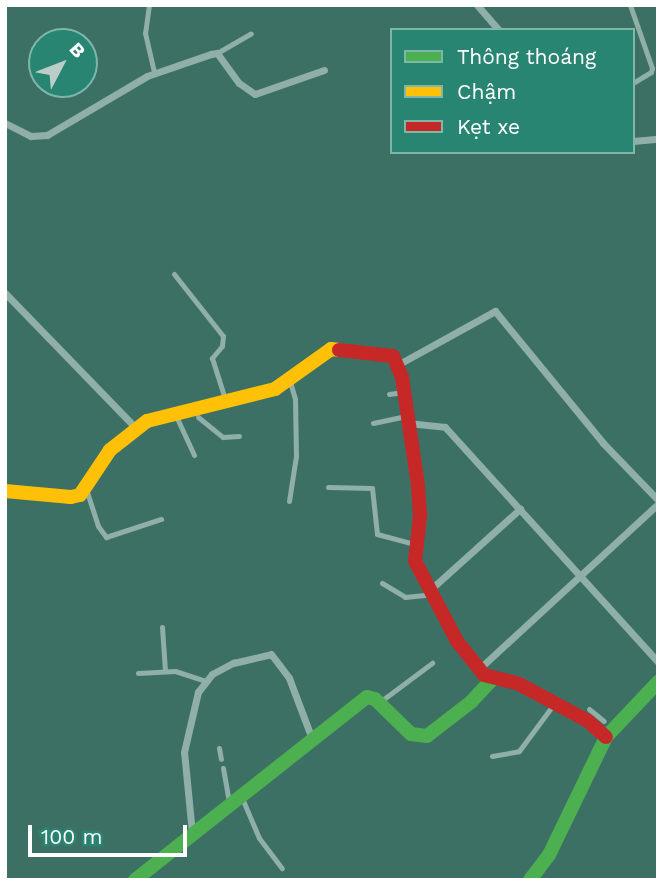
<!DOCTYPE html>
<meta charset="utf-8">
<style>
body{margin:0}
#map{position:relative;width:663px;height:885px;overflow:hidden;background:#3d7065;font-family:"Work Sans",sans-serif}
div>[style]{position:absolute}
.lane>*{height:5px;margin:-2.5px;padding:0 2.5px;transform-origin:2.5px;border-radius:2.5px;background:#8fafa8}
.street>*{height:7px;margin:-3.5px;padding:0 3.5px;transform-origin:3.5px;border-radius:3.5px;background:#8fafa8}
.fast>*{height:14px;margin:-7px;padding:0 7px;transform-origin:7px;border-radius:7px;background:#4caf50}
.slow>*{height:14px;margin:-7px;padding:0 7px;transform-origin:7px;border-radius:7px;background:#ffc107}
.jam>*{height:14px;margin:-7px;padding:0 7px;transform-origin:7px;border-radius:7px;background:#c62828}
span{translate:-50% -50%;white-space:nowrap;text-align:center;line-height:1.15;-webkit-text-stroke:7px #288571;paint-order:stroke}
.frame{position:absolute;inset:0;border:7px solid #fff;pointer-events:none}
.legend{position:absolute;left:390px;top:28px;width:245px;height:126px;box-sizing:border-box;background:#288571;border:2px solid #7eb6aa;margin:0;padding:9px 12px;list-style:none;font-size:21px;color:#fff}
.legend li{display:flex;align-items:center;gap:14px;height:35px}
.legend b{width:35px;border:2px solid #7eb6aa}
.north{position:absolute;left:28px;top:28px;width:70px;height:70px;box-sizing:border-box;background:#288571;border:2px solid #7eb6aa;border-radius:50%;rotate:48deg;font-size:19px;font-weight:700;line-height:28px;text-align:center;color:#fff}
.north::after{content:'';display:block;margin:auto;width:24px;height:32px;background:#bbcdc9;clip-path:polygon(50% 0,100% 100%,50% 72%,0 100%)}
.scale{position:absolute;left:28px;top:825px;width:159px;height:32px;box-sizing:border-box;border:4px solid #fff;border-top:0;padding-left:9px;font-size:21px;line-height:24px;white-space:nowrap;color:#fff;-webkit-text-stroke:5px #288571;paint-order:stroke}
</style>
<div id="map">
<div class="lane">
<div style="left:149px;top:5px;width:28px;rotate:98deg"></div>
<div style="left:145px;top:33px;width:40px;rotate:77deg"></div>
<div style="left:630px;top:5px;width:67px;rotate:70.8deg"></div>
<div style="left:652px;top:68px;width:4px;rotate:104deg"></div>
<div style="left:651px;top:72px;width:21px;rotate:149deg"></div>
<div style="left:217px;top:53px;width:39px;rotate:-30deg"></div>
<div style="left:174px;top:274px;width:79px;rotate:51.7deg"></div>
<div style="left:223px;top:336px;width:10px;rotate:96deg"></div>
<div style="left:222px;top:346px;width:16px;rotate:130deg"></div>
<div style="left:212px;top:358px;width:43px;rotate:72.4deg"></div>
<div style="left:389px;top:394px;width:15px;rotate:-8deg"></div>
<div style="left:176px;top:416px;width:43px;rotate:65.2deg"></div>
<div style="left:198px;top:417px;width:32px;rotate:39deg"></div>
<div style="left:223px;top:437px;width:16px;rotate:-4deg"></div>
<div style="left:373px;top:423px;width:35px;rotate:-12deg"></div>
<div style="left:328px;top:487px;width:44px;rotate:1.3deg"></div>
<div style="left:372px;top:488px;width:46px;rotate:83.8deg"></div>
<div style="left:377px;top:534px;width:39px;rotate:15deg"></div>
<div style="left:86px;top:489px;width:39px;rotate:72deg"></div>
<div style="left:98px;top:526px;width:14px;rotate:54deg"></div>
<div style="left:106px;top:537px;width:58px;rotate:-18.1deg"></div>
<div style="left:289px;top:501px;width:46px;rotate:-81.2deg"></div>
<div style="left:296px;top:456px;width:57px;rotate:-91deg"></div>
<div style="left:295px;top:399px;width:18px;rotate:-106deg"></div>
<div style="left:382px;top:583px;width:27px;rotate:31deg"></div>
<div style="left:405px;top:597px;width:27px;rotate:-6deg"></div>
<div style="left:162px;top:627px;width:44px;rotate:86.1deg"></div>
<div style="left:138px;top:673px;width:37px;rotate:-3deg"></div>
<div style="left:175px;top:671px;width:32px;rotate:18deg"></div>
<div style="left:381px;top:701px;width:64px;rotate:-36.7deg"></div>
<div style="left:589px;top:709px;width:19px;rotate:39deg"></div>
<div style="left:219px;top:748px;width:11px;rotate:80deg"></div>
<div style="left:492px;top:756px;width:27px;rotate:-10deg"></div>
<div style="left:519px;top:751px;width:57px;rotate:-53.5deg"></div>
<div style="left:223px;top:768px;width:35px;rotate:80deg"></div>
<div style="left:242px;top:798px;width:43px;rotate:67deg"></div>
<div style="left:259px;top:838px;width:38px;rotate:53deg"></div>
</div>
<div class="street">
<div style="left:477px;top:5px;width:33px;rotate:49deg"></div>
<div style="left:5px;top:123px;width:29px;rotate:27deg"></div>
<div style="left:31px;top:136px;width:16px;rotate:-4deg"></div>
<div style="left:47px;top:135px;width:116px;rotate:-30.5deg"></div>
<div style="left:147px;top:76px;width:68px;rotate:-19deg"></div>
<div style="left:211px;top:54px;width:6px;rotate:-9deg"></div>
<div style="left:217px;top:53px;width:37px;rotate:54deg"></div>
<div style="left:239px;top:83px;width:19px;rotate:35deg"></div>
<div style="left:255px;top:94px;width:73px;rotate:-19.2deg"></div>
<div style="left:633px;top:141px;width:25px;rotate:-5deg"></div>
<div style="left:5px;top:293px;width:188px;rotate:45.9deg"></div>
<div style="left:399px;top:364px;width:110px;rotate:-28.9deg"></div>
<div style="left:495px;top:311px;width:171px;rotate:50.7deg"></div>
<div style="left:603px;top:443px;width:79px;rotate:46deg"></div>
<div style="left:408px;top:423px;width:37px;rotate:6deg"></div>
<div style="left:445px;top:427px;width:317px;rotate:47.8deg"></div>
<div style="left:431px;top:589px;width:120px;rotate:-42deg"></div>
<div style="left:479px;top:669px;width:243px;rotate:-42.7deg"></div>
<div style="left:192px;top:833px;width:81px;rotate:-95.6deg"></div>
<div style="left:184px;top:752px;width:62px;rotate:-76.9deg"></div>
<div style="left:198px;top:692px;width:23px;rotate:-52deg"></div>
<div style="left:212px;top:674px;width:24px;rotate:-28deg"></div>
<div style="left:233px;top:663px;width:39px;rotate:-13deg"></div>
<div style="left:271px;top:654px;width:30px;rotate:53deg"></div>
<div style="left:289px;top:678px;width:65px;rotate:69.3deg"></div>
</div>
<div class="fast">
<div style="left:135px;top:880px;width:295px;rotate:-38.3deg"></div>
<div style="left:367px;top:697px;width:8px;rotate:14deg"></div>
<div style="left:375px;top:699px;width:50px;rotate:44.2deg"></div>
<div style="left:411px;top:734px;width:16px;rotate:7deg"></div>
<div style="left:427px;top:736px;width:56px;rotate:-37.7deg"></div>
<div style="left:471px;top:702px;width:33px;rotate:-47deg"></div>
<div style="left:530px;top:880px;width:31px;rotate:-53deg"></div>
<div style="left:549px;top:855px;width:131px;rotate:-64.2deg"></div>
<div style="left:606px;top:737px;width:76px;rotate:-46.6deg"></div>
</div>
<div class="slow">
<div style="left:5px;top:491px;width:66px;rotate:5.2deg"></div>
<div style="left:71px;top:497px;width:9px;rotate:-13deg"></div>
<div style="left:80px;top:495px;width:54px;rotate:-56.3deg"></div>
<div style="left:110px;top:450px;width:47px;rotate:-38.1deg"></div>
<div style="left:147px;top:421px;width:132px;rotate:-14deg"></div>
<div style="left:275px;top:389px;width:69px;rotate:-35.5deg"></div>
<div style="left:331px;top:349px;width:8px;rotate:7deg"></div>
</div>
<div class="jam">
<div style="left:339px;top:350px;width:54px;rotate:6.3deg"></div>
<div style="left:393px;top:356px;width:23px;rotate:67deg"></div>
<div style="left:402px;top:377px;width:110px;rotate:81.6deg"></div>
<div style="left:418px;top:486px;width:30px;rotate:86deg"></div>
<div style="left:420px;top:516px;width:45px;rotate:96.3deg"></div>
<div style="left:415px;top:561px;width:90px;rotate:62.3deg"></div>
<div style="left:457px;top:641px;width:43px;rotate:51.5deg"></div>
<div style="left:484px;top:675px;width:36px;rotate:14deg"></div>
<div style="left:519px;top:684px;width:78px;rotate:28.2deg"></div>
<div style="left:588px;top:721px;width:24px;rotate:42deg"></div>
</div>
<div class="frame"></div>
<ul class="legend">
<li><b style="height:9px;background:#4caf50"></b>Thông thoáng</li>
<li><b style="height:9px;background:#ffc107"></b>Chậm</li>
<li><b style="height:9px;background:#c62828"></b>Kẹt xe</li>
</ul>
<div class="north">B</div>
<div class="scale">100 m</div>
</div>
